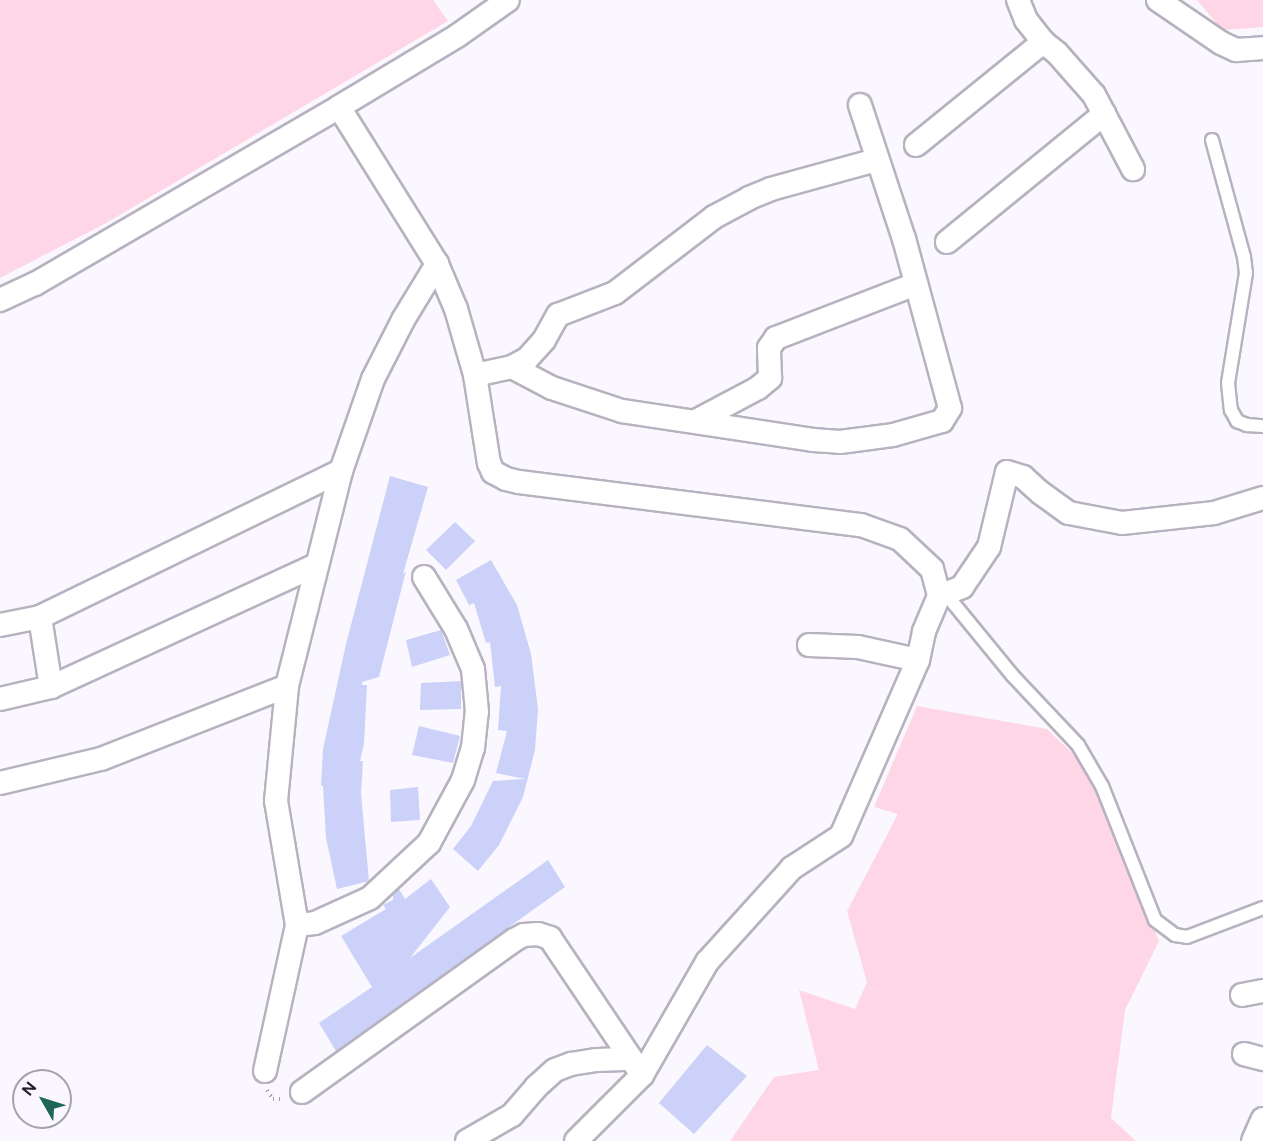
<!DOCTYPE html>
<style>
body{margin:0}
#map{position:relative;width:1263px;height:1141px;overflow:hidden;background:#faf8fe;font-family:Figtree,sans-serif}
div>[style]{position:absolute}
.green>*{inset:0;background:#fed6e5}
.building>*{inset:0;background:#ccd1f9}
.path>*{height:4px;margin-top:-2px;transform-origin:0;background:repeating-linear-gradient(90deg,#a09ea3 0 1.5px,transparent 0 6px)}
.roads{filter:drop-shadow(2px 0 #b7b2c0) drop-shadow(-2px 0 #b7b2c0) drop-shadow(0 2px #b7b2c0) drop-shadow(0 -2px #b7b2c0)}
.service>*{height:12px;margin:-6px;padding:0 6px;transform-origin:6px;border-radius:6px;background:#fff}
.minor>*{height:22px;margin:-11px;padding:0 11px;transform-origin:11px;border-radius:11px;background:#fff}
span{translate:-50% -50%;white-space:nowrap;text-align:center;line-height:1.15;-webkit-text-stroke:5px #faf8fe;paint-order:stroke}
.north{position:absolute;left:12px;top:1069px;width:60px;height:60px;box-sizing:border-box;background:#faf8fe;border:2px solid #a5a3a8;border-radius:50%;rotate:309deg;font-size:16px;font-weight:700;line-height:24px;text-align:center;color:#252328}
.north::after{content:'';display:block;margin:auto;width:21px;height:27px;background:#1e6559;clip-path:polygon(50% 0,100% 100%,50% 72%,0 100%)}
</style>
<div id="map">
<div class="green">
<div style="clip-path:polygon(0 0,433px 0,448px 21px,106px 223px,0 278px)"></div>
<div style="clip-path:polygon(1197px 0,1263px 0,1263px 27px,1222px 30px)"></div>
<div style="clip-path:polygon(917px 706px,1047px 729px,1096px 776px,1159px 941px,1125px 1010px,1111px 1118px,1136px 1141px,730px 1141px,774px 1077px,819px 1070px,799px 990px,855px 1009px,867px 982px,847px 911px,898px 814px,874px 807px)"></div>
</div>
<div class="building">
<div style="clip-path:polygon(390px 476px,428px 487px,403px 574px,406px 571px,379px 677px,362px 682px,362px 685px,367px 685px,364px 744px,360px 761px,363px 761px,361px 793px,369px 881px,337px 889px,326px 838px,323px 786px,321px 786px,323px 749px,346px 644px)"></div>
<div style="clip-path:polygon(455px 522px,475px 541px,446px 570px,426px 550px)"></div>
<div style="clip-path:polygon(491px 560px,517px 605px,531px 654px,538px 709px,535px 750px,523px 797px,499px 845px,478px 871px,453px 849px,471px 826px,493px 781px,525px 779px,496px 773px,507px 731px,498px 730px,501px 686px,495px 687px,490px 642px,486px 643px,474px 603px,469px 605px,456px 580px)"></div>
<div style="clip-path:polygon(441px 630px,450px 655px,412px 667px,406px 640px)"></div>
<div style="clip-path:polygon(461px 681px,461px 709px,420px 710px,421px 683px)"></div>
<div style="clip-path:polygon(419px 726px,460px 736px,453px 763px,412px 755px)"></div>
<div style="clip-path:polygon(418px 787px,420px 820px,391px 822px,390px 790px)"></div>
<div style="clip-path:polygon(548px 860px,565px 887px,336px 1051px,319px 1023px,372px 987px,341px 936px,386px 909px,383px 905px,393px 900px,393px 895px,399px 889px,405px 899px,431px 879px,450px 907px,410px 958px)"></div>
<div style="clip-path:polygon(707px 1045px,747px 1076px,694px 1134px,659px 1103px)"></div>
</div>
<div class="path">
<div style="left:267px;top:1090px;width:11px;rotate:56deg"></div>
<div style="left:273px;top:1099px;width:12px"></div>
</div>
<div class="roads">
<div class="service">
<div style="left:1212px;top:140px;width:121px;rotate:74.7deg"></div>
<div style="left:1244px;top:257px;width:16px;rotate:83deg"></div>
<div style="left:1246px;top:273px;width:111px;rotate:99.3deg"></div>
<div style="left:1228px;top:383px;width:27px;rotate:84deg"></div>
<div style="left:1231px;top:410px;width:13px;rotate:61deg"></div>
<div style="left:1237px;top:421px;width:11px;rotate:22deg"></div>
<div style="left:1247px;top:425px;width:16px;rotate:4deg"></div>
<div style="left:945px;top:593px;width:107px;rotate:50.7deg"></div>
<div style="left:1013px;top:676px;width:95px;rotate:46.7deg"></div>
<div style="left:1078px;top:745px;width:48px;rotate:59.7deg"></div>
<div style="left:1102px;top:786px;width:144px;rotate:68.4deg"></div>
<div style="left:1155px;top:920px;width:25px;rotate:37deg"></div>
<div style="left:1175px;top:935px;width:12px;rotate:9deg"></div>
<div style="left:1187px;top:937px;width:81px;rotate:-20.9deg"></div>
</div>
<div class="minor">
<div style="left:1018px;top:0;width:22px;rotate:68deg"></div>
<div style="left:1026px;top:20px;width:28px;rotate:52deg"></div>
<div style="left:1043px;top:42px;width:18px;rotate:38deg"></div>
<div style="left:1057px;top:53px;width:56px;rotate:48.6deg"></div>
<div style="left:1094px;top:95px;width:84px;rotate:62.2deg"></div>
<div style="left:1158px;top:0;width:76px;rotate:34.3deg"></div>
<div style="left:1221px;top:43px;width:17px;rotate:25deg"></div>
<div style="left:1236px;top:50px;width:27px;rotate:-4deg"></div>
<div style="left:339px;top:107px;width:185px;rotate:58deg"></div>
<div style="left:437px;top:264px;width:49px;rotate:67.1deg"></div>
<div style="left:456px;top:309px;width:69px;rotate:73.9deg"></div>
<div style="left:475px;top:375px;width:89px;rotate:81deg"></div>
<div style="left:489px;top:463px;width:10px;rotate:66deg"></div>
<div style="left:493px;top:472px;width:15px;rotate:28deg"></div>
<div style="left:506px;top:479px;width:13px;rotate:13deg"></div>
<div style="left:519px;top:482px;width:345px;rotate:7.2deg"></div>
<div style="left:861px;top:525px;width:41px;rotate:19.7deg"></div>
<div style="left:900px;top:539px;width:44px;rotate:43.2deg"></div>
<div style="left:932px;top:569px;width:28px;rotate:75deg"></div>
<div style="left:939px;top:596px;width:39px;rotate:113deg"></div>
<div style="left:924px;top:632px;width:29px;rotate:102deg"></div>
<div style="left:918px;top:660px;width:192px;rotate:113.6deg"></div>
<div style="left:841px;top:836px;width:59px;rotate:146.9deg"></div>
<div style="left:792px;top:868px;width:127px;rotate:132.1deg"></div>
<div style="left:707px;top:962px;width:130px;rotate:119.9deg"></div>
<div style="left:642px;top:1075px;width:93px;rotate:135deg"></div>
<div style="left:916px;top:145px;width:164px;rotate:-39deg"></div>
<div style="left:947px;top:242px;width:203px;rotate:-39.2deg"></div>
<div style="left:0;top:300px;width:38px;rotate:-25deg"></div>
<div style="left:35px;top:284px;width:352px;rotate:-30.2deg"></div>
<div style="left:339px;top:107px;width:138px;rotate:-31deg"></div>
<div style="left:457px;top:36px;width:62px;rotate:-35.2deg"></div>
<div style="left:512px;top:367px;width:45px;rotate:27.7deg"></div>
<div style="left:552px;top:388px;width:74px;rotate:18.2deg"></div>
<div style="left:622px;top:411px;width:193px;rotate:8.6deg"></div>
<div style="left:813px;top:440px;width:27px;rotate:4deg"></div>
<div style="left:840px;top:442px;width:53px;rotate:-7.5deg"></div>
<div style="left:893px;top:435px;width:51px;rotate:-15.9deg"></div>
<div style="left:942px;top:421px;width:15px;rotate:-58deg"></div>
<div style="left:950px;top:408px;width:175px;rotate:-105.2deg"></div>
<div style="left:904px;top:239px;width:141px;rotate:-108.2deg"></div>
<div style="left:475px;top:375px;width:38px;rotate:-12deg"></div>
<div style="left:512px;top:367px;width:17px;rotate:-28deg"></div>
<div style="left:527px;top:359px;width:25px;rotate:-48deg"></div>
<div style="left:544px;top:340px;width:29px;rotate:-61deg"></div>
<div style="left:558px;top:315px;width:61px;rotate:-21.1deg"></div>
<div style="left:615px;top:293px;width:125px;rotate:-37.5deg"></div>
<div style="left:714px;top:217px;width:40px;rotate:-28deg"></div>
<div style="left:749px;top:198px;width:24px;rotate:-22deg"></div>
<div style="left:771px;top:189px;width:109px;rotate:-15.4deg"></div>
<div style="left:696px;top:421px;width:70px;rotate:-28deg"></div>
<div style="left:758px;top:388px;width:16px;rotate:-40deg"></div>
<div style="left:770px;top:378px;width:30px;rotate:-92deg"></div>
<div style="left:769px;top:348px;width:12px;rotate:-55deg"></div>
<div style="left:776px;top:338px;width:150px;rotate:-21.1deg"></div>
<div style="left:939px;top:596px;width:25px;rotate:-21deg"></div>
<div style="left:962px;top:587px;width:48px;rotate:-56deg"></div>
<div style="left:989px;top:547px;width:77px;rotate:-76.5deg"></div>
<div style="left:1007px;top:472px;width:17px;rotate:17deg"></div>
<div style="left:1023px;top:477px;width:24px;rotate:42deg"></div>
<div style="left:1041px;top:493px;width:34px;rotate:36deg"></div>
<div style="left:1069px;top:513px;width:54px;rotate:10.7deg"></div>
<div style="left:1122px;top:523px;width:93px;rotate:-6.2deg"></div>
<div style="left:1214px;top:513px;width:51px;rotate:-17deg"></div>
<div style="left:40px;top:617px;width:71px;rotate:81.1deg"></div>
<div style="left:0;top:625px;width:41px;rotate:-11.3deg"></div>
<div style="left:40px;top:617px;width:335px;rotate:-25.9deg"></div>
<div style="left:809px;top:645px;width:49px;rotate:2.3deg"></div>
<div style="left:858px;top:647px;width:61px;rotate:12.2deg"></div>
<div style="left:0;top:699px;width:52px;rotate:-13.2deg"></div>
<div style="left:51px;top:687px;width:292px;rotate:-24.7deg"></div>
<div style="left:0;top:783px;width:104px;rotate:-13.4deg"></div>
<div style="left:101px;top:759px;width:200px;rotate:-21.4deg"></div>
<div style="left:297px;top:925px;width:18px;rotate:-6deg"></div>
<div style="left:315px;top:923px;width:60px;rotate:-24.4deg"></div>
<div style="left:370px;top:898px;width:81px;rotate:-43deg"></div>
<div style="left:429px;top:843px;width:72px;rotate:-61.6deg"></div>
<div style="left:463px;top:780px;width:34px;rotate:-73deg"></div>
<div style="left:473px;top:748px;width:36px;rotate:-84deg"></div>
<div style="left:477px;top:712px;width:43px;rotate:-95.3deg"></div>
<div style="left:473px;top:669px;width:43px;rotate:-113deg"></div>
<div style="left:456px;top:629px;width:61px;rotate:-121.6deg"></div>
<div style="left:1242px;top:995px;width:21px;rotate:-11deg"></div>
<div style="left:1244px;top:1054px;width:20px;rotate:15deg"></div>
<div style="left:265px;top:1071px;width:149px;rotate:-77.6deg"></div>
<div style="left:297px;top:925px;width:126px;rotate:-99.6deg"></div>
<div style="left:276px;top:801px;width:116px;rotate:-84.5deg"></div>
<div style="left:287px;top:686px;width:222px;rotate:-75.9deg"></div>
<div style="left:341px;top:471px;width:97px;rotate:-70.8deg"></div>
<div style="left:373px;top:379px;width:66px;rotate:-63deg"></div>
<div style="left:403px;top:320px;width:66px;rotate:-58.7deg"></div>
<div style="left:302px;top:1092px;width:261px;rotate:-35.6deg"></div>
<div style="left:514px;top:940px;width:11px;rotate:-27deg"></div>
<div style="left:524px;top:935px;width:14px;rotate:-4deg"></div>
<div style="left:538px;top:934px;width:13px;rotate:18deg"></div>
<div style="left:550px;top:938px;width:165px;rotate:56.1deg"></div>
<div style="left:467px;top:1141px;width:52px;rotate:-30deg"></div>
<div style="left:512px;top:1115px;width:37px;rotate:-49deg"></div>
<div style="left:536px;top:1087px;width:25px;rotate:-42deg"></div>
<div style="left:555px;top:1070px;width:17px;rotate:-21deg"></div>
<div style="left:571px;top:1064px;width:26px;rotate:-9deg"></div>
<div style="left:597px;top:1060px;width:34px;rotate:-2deg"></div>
<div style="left:1253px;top:1141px;width:24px;rotate:-66deg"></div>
</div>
</div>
<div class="north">N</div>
</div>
